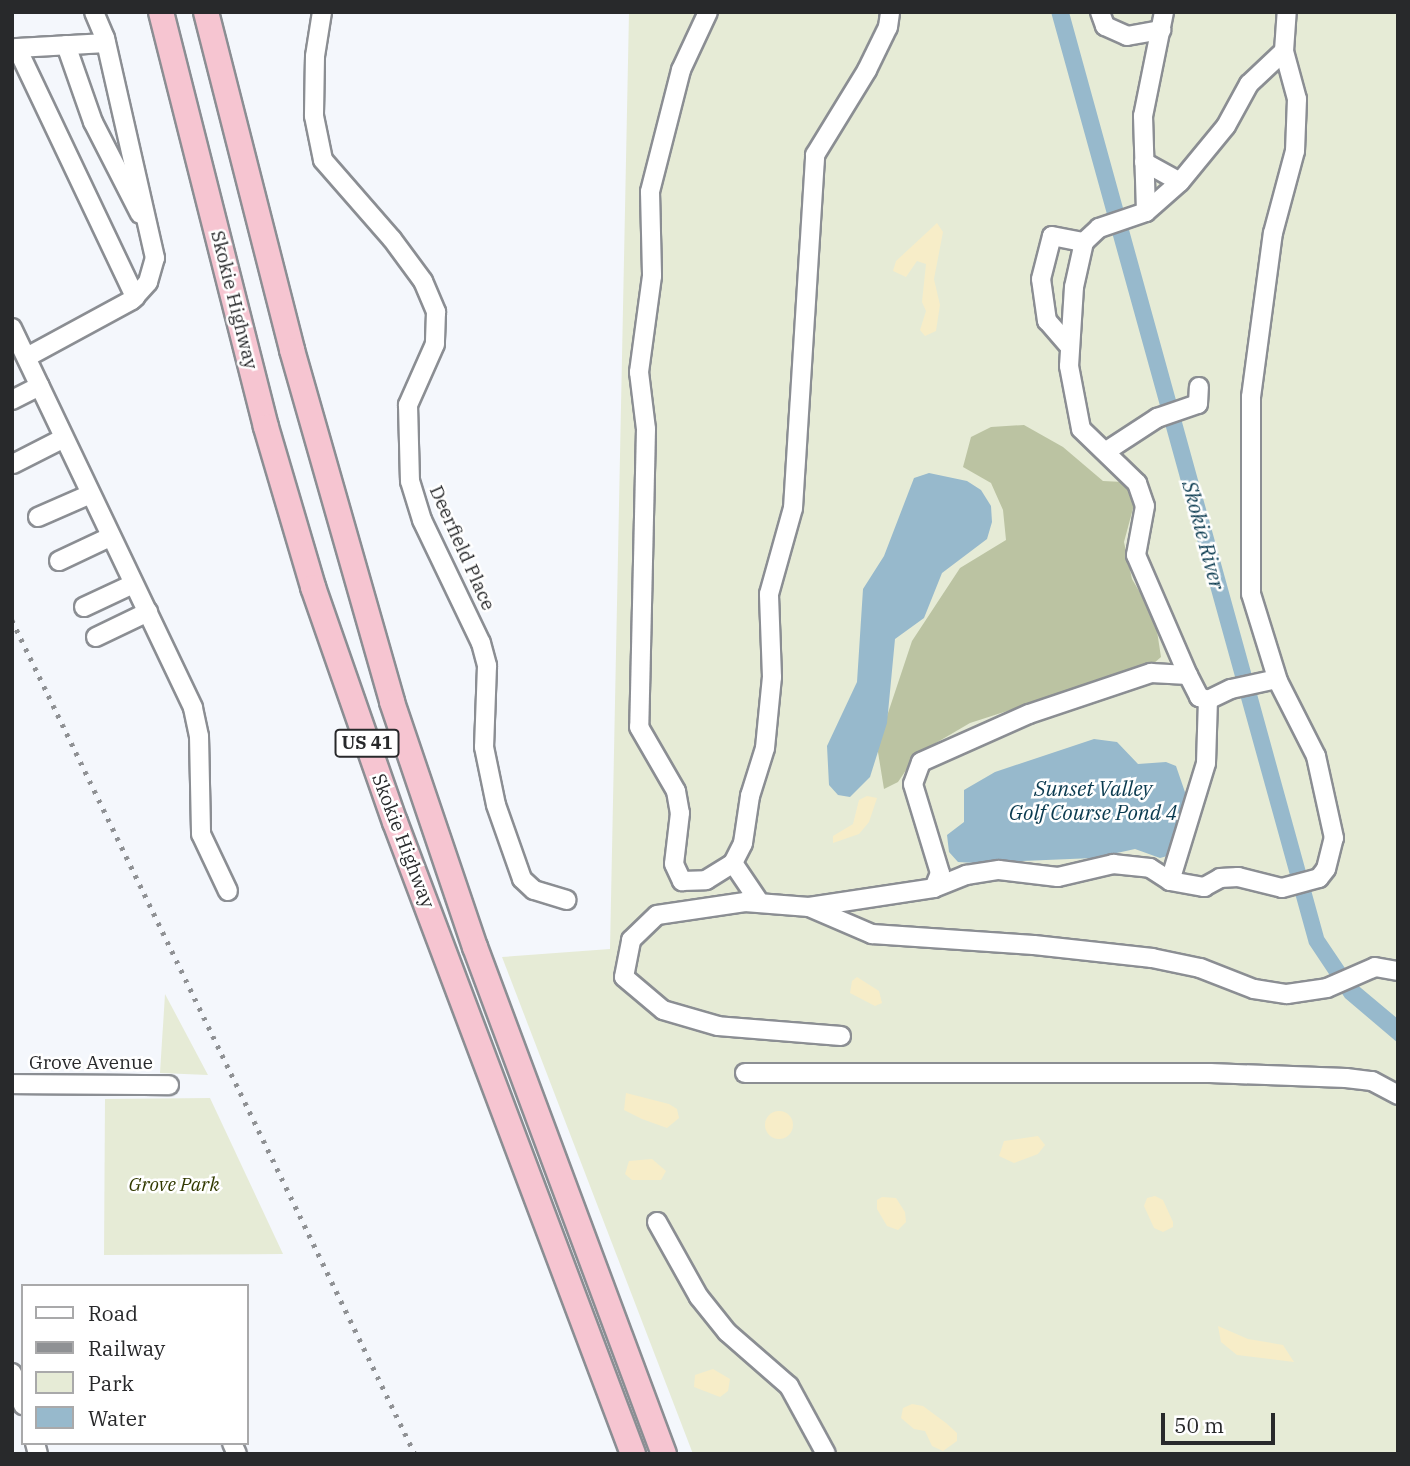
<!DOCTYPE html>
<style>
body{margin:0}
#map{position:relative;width:1410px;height:1466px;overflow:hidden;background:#f4f7fc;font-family:"IBM Plex Serif",serif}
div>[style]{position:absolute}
.green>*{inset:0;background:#e6ebd6}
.forest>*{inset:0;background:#bbc3a2}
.sand>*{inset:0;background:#f7edc8}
.round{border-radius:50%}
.water>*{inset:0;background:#97b9cc}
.roads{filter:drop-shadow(2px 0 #8b8e93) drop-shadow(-2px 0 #8b8e93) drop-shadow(0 2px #8b8e93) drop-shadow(0 -2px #8b8e93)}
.minor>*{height:18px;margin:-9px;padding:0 9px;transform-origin:9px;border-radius:9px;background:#fff}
.highway>*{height:24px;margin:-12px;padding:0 12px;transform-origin:12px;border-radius:12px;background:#f6c5d1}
.rail>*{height:4.5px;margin-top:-2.25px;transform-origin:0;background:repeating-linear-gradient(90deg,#8f9194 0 3.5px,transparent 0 10.5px)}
span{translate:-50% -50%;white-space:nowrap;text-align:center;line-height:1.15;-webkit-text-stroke:5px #fff;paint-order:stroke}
.shield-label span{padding:2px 5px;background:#fff;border:2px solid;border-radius:5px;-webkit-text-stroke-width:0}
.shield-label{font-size:18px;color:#28292b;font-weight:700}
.street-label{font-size:19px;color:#28292b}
.park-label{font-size:19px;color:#323a01;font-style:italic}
.water-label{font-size:21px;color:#0b3b50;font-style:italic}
.frame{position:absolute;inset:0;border:14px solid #28292b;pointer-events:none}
.legend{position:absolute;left:21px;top:1284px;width:228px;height:161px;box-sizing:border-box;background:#fff;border:2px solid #a9a9aa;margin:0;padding:9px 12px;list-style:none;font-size:21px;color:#28292b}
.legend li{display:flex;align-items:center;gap:14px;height:35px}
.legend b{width:35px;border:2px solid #a9a9aa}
.scale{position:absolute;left:1161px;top:1413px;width:114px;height:32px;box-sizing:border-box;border:4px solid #28292b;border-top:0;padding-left:9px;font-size:21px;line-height:24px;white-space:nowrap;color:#28292b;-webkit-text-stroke:5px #fff;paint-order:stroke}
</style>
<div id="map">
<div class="green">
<div style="clip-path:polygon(629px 12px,1398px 12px,1398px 1454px,693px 1454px,502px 957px,610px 949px)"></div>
<div style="clip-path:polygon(165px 994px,208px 1075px,160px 1073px)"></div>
<div style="clip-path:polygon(210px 1098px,283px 1254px,104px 1255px,105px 1099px)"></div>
</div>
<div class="forest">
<div style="clip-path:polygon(1024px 425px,1063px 447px,1103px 481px,1123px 482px,1130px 490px,1135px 501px,1124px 542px,1132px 579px,1155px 618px,1161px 657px,1153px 664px,970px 723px,917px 754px,898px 782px,884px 789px,877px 746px,912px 641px,960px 568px,1006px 540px,1003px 510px,991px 483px,963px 467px,971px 437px,991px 427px)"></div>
</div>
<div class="sand">
<div style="clip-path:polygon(937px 223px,943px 232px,934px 279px,940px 305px,936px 331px,925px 336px,920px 330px,926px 311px,922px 302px,926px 264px,917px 261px,906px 277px,893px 271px,896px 261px)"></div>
<div style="clip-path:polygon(867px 796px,877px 798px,869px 822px,859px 834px,833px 843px,833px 836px,853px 824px,859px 800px)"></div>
<div style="clip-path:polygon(857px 977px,879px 991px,882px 1003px,875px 1006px,850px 993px,852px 981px)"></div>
<div style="clip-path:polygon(626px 1093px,669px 1104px,677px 1109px,679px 1118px,667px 1128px,642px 1119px,624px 1110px)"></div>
<div class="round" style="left:765px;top:1111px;width:28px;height:28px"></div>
<div style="clip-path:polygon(1038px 1136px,1045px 1145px,1038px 1154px,1014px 1163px,999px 1156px,1004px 1141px)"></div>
<div style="clip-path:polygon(652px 1159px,666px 1171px,661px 1180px,632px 1180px,625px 1174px,629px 1161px)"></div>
<div style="clip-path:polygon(1155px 1196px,1163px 1200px,1173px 1222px,1173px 1227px,1163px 1232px,1154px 1228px,1144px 1206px,1147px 1198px)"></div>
<div style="clip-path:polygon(882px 1197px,896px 1198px,905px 1212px,906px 1222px,898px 1230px,887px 1226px,877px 1209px,877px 1200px)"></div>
<div style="clip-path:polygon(1218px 1326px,1248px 1339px,1283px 1345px,1294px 1362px,1237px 1355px,1221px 1342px)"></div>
<div style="clip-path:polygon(713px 1369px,730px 1379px,728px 1391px,720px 1397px,694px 1387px,695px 1375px)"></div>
<div style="clip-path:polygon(912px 1404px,923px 1406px,946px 1423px,957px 1433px,957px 1441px,943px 1451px,932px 1446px,925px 1431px,914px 1429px,901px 1418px,903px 1408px)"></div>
</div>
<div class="water">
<div style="clip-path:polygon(1051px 12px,1069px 12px,1324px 937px,1355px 983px,1398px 1019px,1398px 1043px,1345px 998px,1309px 944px)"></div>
<div style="clip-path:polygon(929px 473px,967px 481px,981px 490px,991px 506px,992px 522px,987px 539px,942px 573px,924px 618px,895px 639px,887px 723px,870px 777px,850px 797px,838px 795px,829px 785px,827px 746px,857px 682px,863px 589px,884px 556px,914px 478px)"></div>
<div style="clip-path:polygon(1094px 739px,1117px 742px,1138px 764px,1166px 762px,1176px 766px,1187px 798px,1171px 855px,1160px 858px,1135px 849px,1094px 858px,975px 863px,958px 862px,949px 852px,947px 835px,964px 822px,964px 790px,995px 772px)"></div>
</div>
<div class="roads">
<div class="minor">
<div style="left:322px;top:12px;width:45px;rotate:99deg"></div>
<div style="left:315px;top:56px;width:60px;rotate:91deg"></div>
<div style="left:314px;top:116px;width:45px;rotate:78.4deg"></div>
<div style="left:323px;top:160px;width:105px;rotate:48.9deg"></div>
<div style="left:392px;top:239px;width:52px;rotate:53.6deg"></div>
<div style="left:423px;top:281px;width:34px;rotate:67deg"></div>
<div style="left:436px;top:312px;width:32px;rotate:92deg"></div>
<div style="left:435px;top:344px;width:67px;rotate:113.9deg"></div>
<div style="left:408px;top:405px;width:76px;rotate:88.5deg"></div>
<div style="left:410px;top:481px;width:41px;rotate:72.9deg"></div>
<div style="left:422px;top:520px;width:136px;rotate:64.4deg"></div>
<div style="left:481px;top:643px;width:24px;rotate:75deg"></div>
<div style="left:487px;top:666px;width:81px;rotate:92.1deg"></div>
<div style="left:484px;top:747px;width:59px;rotate:78.3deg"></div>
<div style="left:496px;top:805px;width:78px;rotate:70.6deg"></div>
<div style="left:522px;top:879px;width:16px;rotate:43deg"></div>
<div style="left:534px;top:890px;width:34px;rotate:17deg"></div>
<div style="left:708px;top:12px;width:64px;rotate:115deg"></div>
<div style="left:681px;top:70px;width:126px;rotate:104.3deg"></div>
<div style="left:650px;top:192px;width:84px;rotate:88.6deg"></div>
<div style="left:652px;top:276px;width:97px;rotate:97.7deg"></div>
<div style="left:639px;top:372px;width:57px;rotate:83deg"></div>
<div style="left:646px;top:429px;width:298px;rotate:91.3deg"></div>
<div style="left:639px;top:727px;width:74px;rotate:60deg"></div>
<div style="left:676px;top:791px;width:22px;rotate:80deg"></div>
<div style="left:680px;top:813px;width:51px;rotate:96.7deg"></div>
<div style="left:674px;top:864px;width:19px;rotate:65deg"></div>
<div style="left:682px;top:881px;width:24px;rotate:-2deg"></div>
<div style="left:706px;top:880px;width:32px;rotate:-32deg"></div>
<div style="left:733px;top:863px;width:22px;rotate:-63deg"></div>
<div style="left:743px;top:843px;width:48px;rotate:-81.5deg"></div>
<div style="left:750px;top:796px;width:50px;rotate:-72.6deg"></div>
<div style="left:765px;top:748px;width:71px;rotate:-84.4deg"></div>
<div style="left:772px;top:677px;width:83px;rotate:-92.1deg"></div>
<div style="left:769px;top:594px;width:89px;rotate:-74.4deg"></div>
<div style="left:793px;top:508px;width:354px;rotate:-86.4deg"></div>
<div style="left:815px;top:155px;width:100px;rotate:-58.5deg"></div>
<div style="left:867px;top:70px;width:48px;rotate:-64deg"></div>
<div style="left:888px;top:27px;width:15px;rotate:-82deg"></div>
<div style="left:1100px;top:12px;width:15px;rotate:70deg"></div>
<div style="left:1105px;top:26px;width:24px;rotate:24deg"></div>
<div style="left:1127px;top:36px;width:35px;rotate:-10deg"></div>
<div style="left:1164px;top:12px;width:106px;rotate:101.4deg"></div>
<div style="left:1143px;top:116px;width:96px;rotate:88.2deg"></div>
<div style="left:1146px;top:212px;width:45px;rotate:-41.4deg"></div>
<div style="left:1180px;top:182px;width:72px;rotate:-50.6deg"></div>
<div style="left:1226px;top:126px;width:48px;rotate:-61.3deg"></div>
<div style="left:1249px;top:84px;width:48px;rotate:-43.3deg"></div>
<div style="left:106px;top:43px;width:89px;rotate:176.8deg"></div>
<div style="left:17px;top:48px;width:276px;rotate:64.6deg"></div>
<div style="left:66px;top:45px;width:82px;rotate:70.7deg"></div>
<div style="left:93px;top:122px;width:103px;rotate:62.9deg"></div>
<div style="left:1144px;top:162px;width:41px;rotate:29.1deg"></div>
<div style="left:1146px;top:212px;width:50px;rotate:161.2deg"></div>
<div style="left:1099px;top:228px;width:21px;rotate:137deg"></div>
<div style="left:1084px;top:242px;width:46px;rotate:102.5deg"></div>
<div style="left:1074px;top:287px;width:79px;rotate:93.6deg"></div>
<div style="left:1069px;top:366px;width:64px;rotate:79.2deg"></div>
<div style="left:1081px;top:429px;width:78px;rotate:44deg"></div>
<div style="left:1137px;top:483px;width:24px;rotate:71deg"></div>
<div style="left:1145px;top:506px;width:50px;rotate:100.4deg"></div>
<div style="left:1136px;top:555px;width:131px;rotate:66.6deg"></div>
<div style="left:12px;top:328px;width:421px;rotate:64.5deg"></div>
<div style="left:193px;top:708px;width:29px;rotate:78deg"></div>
<div style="left:199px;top:736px;width:98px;rotate:88.8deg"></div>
<div style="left:201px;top:834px;width:63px;rotate:64.7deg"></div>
<div style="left:1070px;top:347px;width:35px;rotate:-131deg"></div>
<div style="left:1047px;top:321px;width:42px;rotate:-98.1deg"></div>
<div style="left:1041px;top:279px;width:44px;rotate:-75.7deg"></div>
<div style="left:1052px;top:236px;width:33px;rotate:11deg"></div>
<div style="left:27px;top:357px;width:119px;rotate:-28.5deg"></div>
<div style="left:132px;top:300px;width:24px;rotate:-48deg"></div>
<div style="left:148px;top:282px;width:25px;rotate:-74deg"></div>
<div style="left:155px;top:258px;width:226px;rotate:-102.8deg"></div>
<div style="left:105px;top:38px;width:28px;rotate:-113deg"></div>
<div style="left:12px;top:400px;width:31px;rotate:-27deg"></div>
<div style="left:1108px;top:450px;width:59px;rotate:-33.1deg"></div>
<div style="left:1157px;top:418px;width:43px;rotate:-18.9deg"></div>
<div style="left:1198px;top:404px;width:17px;rotate:-87deg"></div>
<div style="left:13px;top:464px;width:57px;rotate:-27deg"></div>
<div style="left:38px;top:517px;width:55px;rotate:-23.7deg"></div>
<div style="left:59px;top:561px;width:56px;rotate:-25.2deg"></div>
<div style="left:84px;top:607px;width:54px;rotate:-25.1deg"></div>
<div style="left:96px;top:637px;width:58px;rotate:-25.7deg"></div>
<div style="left:1208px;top:700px;width:25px;rotate:-26deg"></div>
<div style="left:1231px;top:689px;width:47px;rotate:-12.3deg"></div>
<div style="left:733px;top:863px;width:48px;rotate:56deg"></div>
<div style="left:1170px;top:881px;width:123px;rotate:-73deg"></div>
<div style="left:1206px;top:763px;width:63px;rotate:-88.2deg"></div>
<div style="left:934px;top:888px;width:16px;rotate:-68deg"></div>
<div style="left:940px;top:873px;width:93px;rotate:-106.9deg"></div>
<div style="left:913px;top:784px;width:23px;rotate:-70deg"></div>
<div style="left:921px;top:762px;width:118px;rotate:-24deg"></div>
<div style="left:1029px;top:714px;width:129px;rotate:-18.6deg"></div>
<div style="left:1151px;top:673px;width:37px;rotate:3deg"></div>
<div style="left:1188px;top:675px;width:25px;rotate:63deg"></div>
<div style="left:1199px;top:697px;width:9px;rotate:18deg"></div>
<div style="left:809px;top:907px;width:126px;rotate:-8.6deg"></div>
<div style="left:934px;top:888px;width:35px;rotate:-22deg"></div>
<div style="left:966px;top:875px;width:33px;rotate:-9deg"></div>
<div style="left:999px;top:870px;width:59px;rotate:6.8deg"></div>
<div style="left:1058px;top:877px;width:57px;rotate:-13.3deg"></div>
<div style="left:1113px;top:864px;width:37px;rotate:6deg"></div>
<div style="left:1150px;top:868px;width:24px;rotate:33deg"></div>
<div style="left:1170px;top:881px;width:35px;rotate:10deg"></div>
<div style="left:1204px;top:887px;width:18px;rotate:-29deg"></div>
<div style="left:1220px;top:878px;width:18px;rotate:-3deg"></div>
<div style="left:1238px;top:877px;width:45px;rotate:14deg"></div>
<div style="left:1282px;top:888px;width:38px;rotate:-15deg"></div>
<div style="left:1319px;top:878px;width:11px;rotate:-52deg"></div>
<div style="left:1326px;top:869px;width:32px;rotate:-76deg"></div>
<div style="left:1334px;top:838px;width:84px;rotate:-102.4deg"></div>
<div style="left:1316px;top:756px;width:84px;rotate:-116.9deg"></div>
<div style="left:1278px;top:681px;width:91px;rotate:-107.2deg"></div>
<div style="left:1251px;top:594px;width:197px;rotate:-90deg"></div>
<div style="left:1251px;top:397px;width:165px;rotate:-82.4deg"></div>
<div style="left:1273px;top:233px;width:85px;rotate:-75deg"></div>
<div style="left:1295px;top:151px;width:52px;rotate:-87.8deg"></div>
<div style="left:1297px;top:99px;width:50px;rotate:-105.2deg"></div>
<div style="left:1284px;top:51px;width:39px;rotate:-86deg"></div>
<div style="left:841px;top:1036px;width:123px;rotate:-175.4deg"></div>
<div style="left:718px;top:1026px;width:57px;rotate:-163.8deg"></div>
<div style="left:663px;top:1010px;width:51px;rotate:-139.8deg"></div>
<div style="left:624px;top:977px;width:38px;rotate:-79deg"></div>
<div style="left:631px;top:940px;width:36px;rotate:-44deg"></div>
<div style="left:657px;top:915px;width:89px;rotate:-8.4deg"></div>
<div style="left:745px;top:902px;width:64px;rotate:4.5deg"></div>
<div style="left:809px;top:907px;width:69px;rotate:23.2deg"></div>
<div style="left:872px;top:934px;width:162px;rotate:3.9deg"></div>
<div style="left:1034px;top:945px;width:119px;rotate:6.3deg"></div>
<div style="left:1152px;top:958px;width:49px;rotate:11.8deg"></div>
<div style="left:1200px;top:968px;width:58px;rotate:21.3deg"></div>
<div style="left:1254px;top:989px;width:33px;rotate:9deg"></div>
<div style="left:1287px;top:994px;width:40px;rotate:-8.5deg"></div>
<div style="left:1327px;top:988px;width:52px;rotate:-23.6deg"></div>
<div style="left:1375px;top:967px;width:23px;rotate:10deg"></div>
<div style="left:745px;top:1073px;width:465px"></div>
<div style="left:1210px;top:1073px;width:136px;rotate:2.1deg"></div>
<div style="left:1346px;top:1078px;width:26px;rotate:7deg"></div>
<div style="left:1372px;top:1081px;width:30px;rotate:28deg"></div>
<div style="left:12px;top:1084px;width:157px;rotate:0.4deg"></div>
<div style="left:657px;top:1222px;width:86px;rotate:60.8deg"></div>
<div style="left:699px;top:1297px;width:45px;rotate:51.3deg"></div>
<div style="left:727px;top:1332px;width:82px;rotate:41.1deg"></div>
<div style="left:789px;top:1386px;width:77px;rotate:61.4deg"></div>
<div style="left:12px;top:1373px;width:34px;rotate:71deg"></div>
<div style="left:35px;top:1443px;width:11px;rotate:75deg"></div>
<div style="left:232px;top:1443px;width:12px;rotate:66deg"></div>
</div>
<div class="highway">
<div style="left:161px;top:12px;width:428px;rotate:75.8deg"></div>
<div style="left:266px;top:427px;width:167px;rotate:73.6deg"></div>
<div style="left:313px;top:587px;width:249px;rotate:70.8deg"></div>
<div style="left:395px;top:822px;width:675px;rotate:69.36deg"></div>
<div style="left:206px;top:12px;width:349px;rotate:75.7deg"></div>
<div style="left:292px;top:350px;width:366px;rotate:74.1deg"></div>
<div style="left:392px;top:702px;width:259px;rotate:71.3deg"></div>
<div style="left:475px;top:947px;width:541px;rotate:69.56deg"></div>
</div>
</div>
<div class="rail">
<div style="left:12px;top:620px;width:926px;rotate:64.21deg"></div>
</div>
<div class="shield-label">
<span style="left:367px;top:743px">US 41</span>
</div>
<div class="street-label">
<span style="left:234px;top:300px;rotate:76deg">Skokie Highway</span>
<span style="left:462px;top:548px;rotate:66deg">Deerfield Place</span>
<span style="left:403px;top:841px;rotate:69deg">Skokie Highway</span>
<span style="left:91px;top:1063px">Grove Avenue</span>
</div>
<div class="park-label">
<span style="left:174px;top:1185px">Grove Park</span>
</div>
<div class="water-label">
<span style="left:1204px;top:535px;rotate:75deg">Skokie River</span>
<span style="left:1093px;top:800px">Sunset Valley<br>Golf Course Pond 4</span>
</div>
<div class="frame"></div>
<ul class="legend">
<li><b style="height:9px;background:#fff"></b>Road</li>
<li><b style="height:9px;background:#8f9194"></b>Railway</li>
<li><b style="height:19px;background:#e6ebd6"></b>Park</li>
<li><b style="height:19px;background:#97b9cc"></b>Water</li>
</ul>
<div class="scale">50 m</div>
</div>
